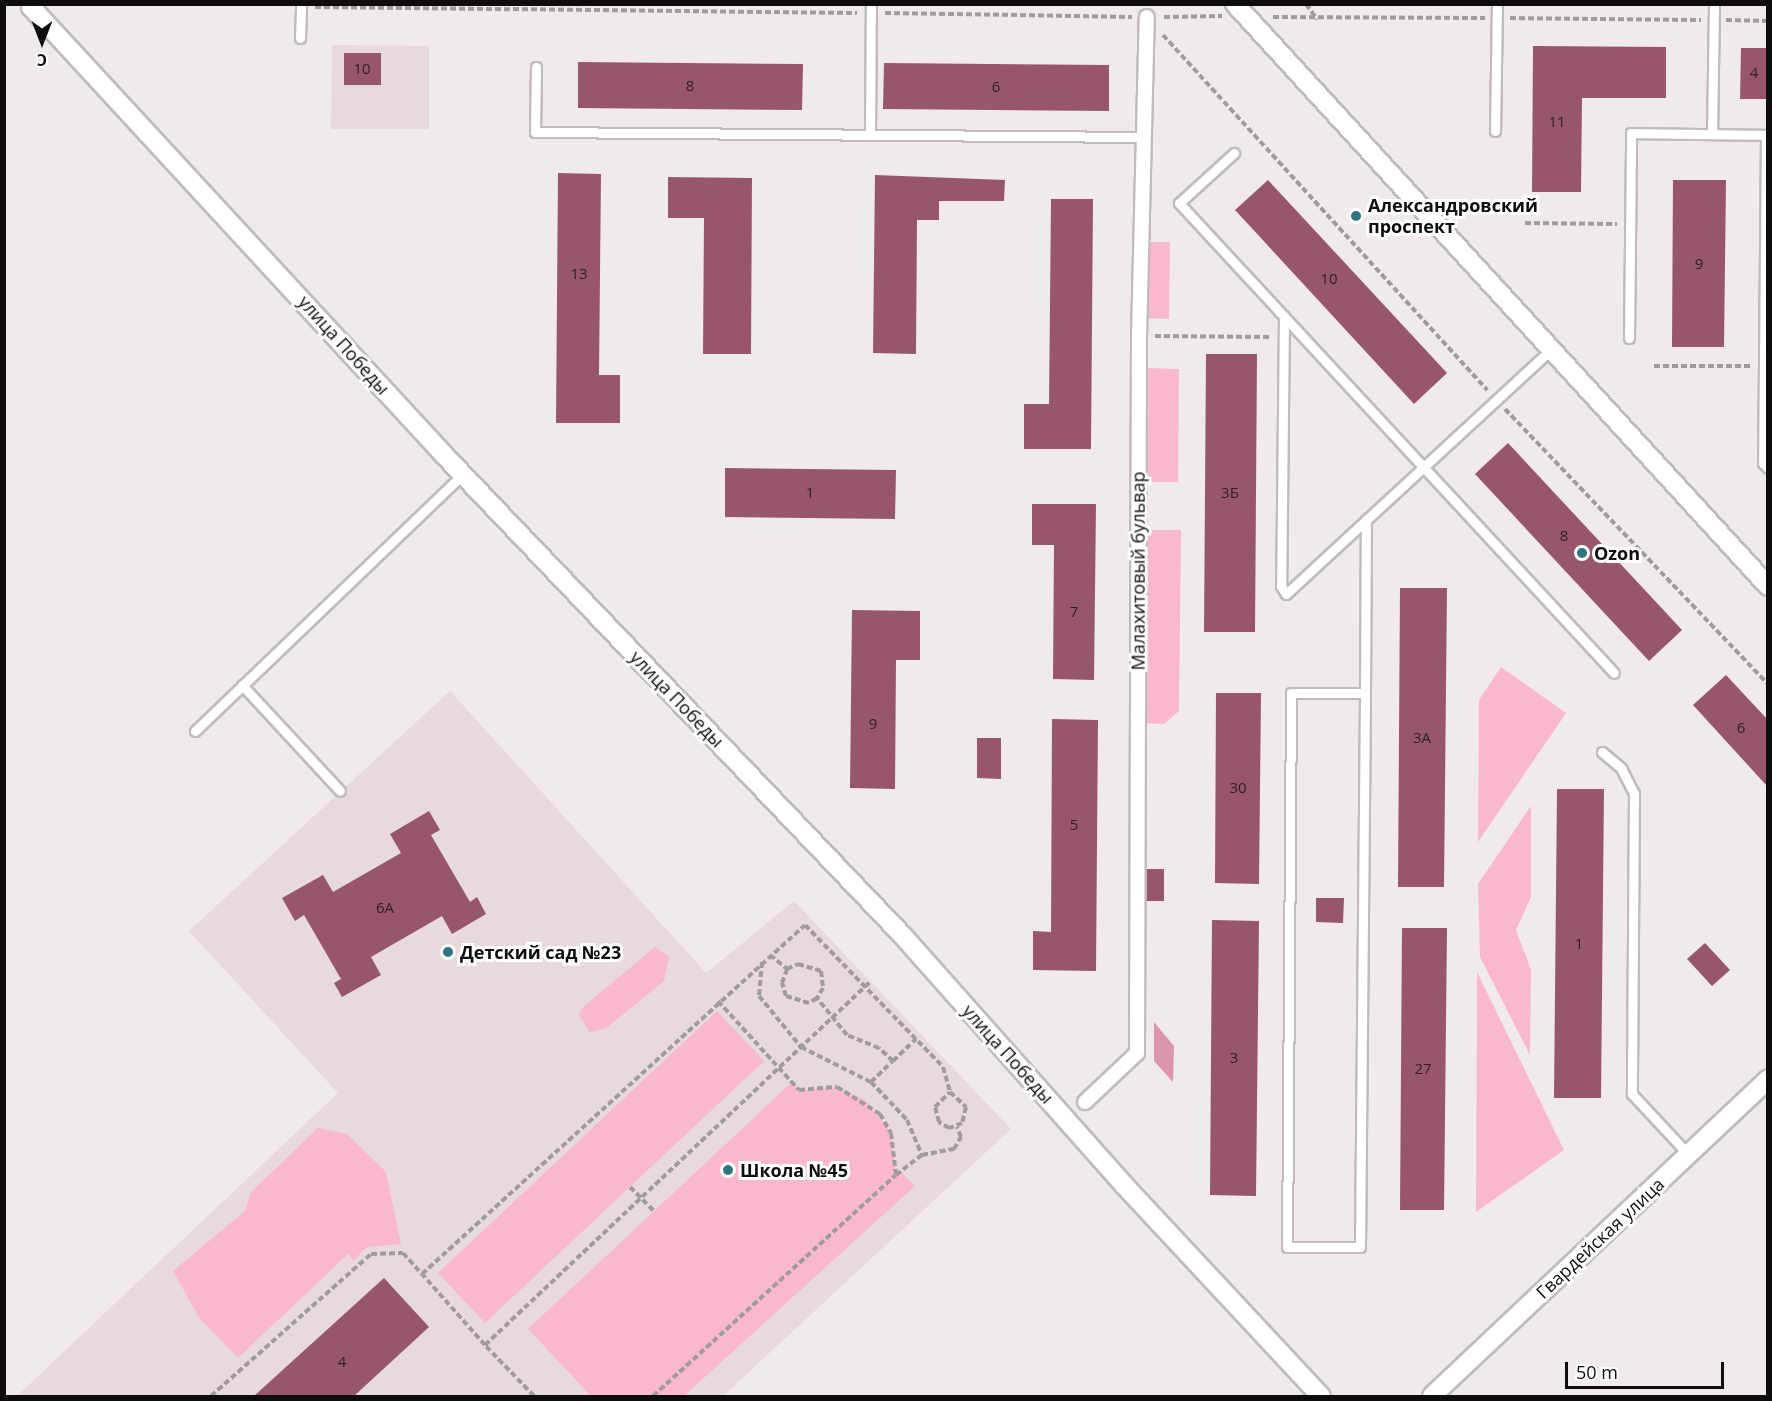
<!DOCTYPE html>
<meta charset="utf-8">
<style>
body{margin:0}
#map{position:relative;width:1772px;height:1401px;overflow:hidden;background:#f0eaec;font-family:"Open Sans",sans-serif}
div>[style]{position:absolute}
.built>*{inset:0;background:#e7d9dd}
.green>*{inset:0;background:#fab8cc}
.water>*{inset:0;background:#dd95ac}
.building>*{inset:0;background:#97566c}
.path>*{height:4px;margin-top:-2px;transform-origin:0;background:repeating-linear-gradient(90deg,#a09c9d 0 6px,transparent 0 9px)}
.roads{filter:drop-shadow(2px 0 #c1bbbd) drop-shadow(-2px 0 #c1bbbd) drop-shadow(0 2px #c1bbbd) drop-shadow(0 -2px #c1bbbd)}
.service>*{height:9px;margin:-4.5px;padding:0 4.5px;transform-origin:4.5px;border-radius:4.5px;background:#fff}
.pedestrian>*{height:14px;margin:-7px;padding:0 7px;transform-origin:7px;border-radius:7px;background:#fff}
.minor>*{height:18px;margin:-9px;padding:0 9px;transform-origin:9px;border-radius:9px;background:#fff}
.dots>*{width:16px;height:16px;translate:-50% -50%;box-sizing:border-box;border:3px solid #fff;border-radius:50%}
span{translate:-50% -50%;white-space:nowrap;text-align:center;line-height:1.15;-webkit-text-stroke:6px #fff;paint-order:stroke}
.number-label{font-size:15px;color:#301e25}
.number-label span{-webkit-text-stroke-width:0}
.poi-label{font-size:18px;color:#0e0c0d;font-weight:700}
.left{translate:0 -50%;text-align:left}
.street-label{font-size:18px;color:#0e0c0d}
.frame{position:absolute;inset:0;border:6px solid #0e0c0d;pointer-events:none}
.north{position:absolute;left:12px;top:12px;width:60px;height:60px;-webkit-text-stroke:4px #fff;paint-order:stroke;rotate:180deg;font-size:16px;font-weight:700;line-height:24px;text-align:center;color:#0e0c0d}
.north::after{content:'';display:block;margin:auto;width:21px;height:27px;background:#0e0c0d;clip-path:polygon(50% 0,100% 100%,50% 72%,0 100%)}
.scale{position:absolute;left:1565px;top:1362px;width:159px;height:27px;box-sizing:border-box;border:3px solid #0e0c0d;border-top:0;padding-left:8px;font-size:18px;line-height:21px;white-space:nowrap;color:#0e0c0d;-webkit-text-stroke:4px #fff;paint-order:stroke}
</style>
<div id="map">
<div class="built">
<div style="clip-path:polygon(332px 45px,429px 46px,429px 129px,331px 129px)"></div>
<div style="clip-path:polygon(450px 691px,706px 973px,794px 901px,1011px 1129px,723px 1396px,17px 1396px,338px 1093px,189px 931px)"></div>
</div>
<div class="green">
<div style="clip-path:polygon(1145px 242px,1170px 242px,1169px 319px,1144px 318px)"></div>
<div style="clip-path:polygon(1145px 368px,1179px 369px,1178px 482px,1145px 482px)"></div>
<div style="clip-path:polygon(1143px 530px,1181px 530px,1179px 711px,1164px 724px,1141px 723px)"></div>
<div style="clip-path:polygon(1501px 667px,1566px 713px,1478px 842px,1479px 700px)"></div>
<div style="clip-path:polygon(1531px 806px,1531px 897px,1516px 930px,1531px 970px,1530px 1055px,1480px 957px,1478px 884px)"></div>
<div style="clip-path:polygon(655px 947px,669px 957px,664px 981px,605px 1029px,589px 1032px,579px 1014px,583px 1007px)"></div>
<div style="clip-path:polygon(1477px 972px,1564px 1150px,1476px 1212px)"></div>
<div style="clip-path:polygon(717px 1011px,764px 1061px,485px 1323px,438px 1273px)"></div>
<div style="clip-path:polygon(793px 1081px,799px 1090px,837px 1087px,865px 1100px,891px 1133px,896px 1174px,900px 1171px,915px 1186px,684px 1396px,591px 1396px,528px 1329px)"></div>
<div style="clip-path:polygon(318px 1128px,347px 1134px,386px 1172px,401px 1244px,367px 1247px,354px 1260px,348px 1254px,238px 1358px,200px 1319px,173px 1271px,245px 1211px,251px 1192px)"></div>
</div>
<div class="water">
<div style="clip-path:polygon(1154px 1022px,1174px 1046px,1173px 1082px,1154px 1061px)"></div>
</div>
<div class="building">
<div style="clip-path:polygon(1533px 46px,1666px 47px,1666px 98px,1582px 98px,1581px 192px,1532px 192px)"></div>
<div style="clip-path:polygon(1741px 48px,1767px 48px,1767px 99px,1740px 99px)"></div>
<div style="clip-path:polygon(344px 53px,381px 53px,381px 85px,344px 85px)"></div>
<div style="clip-path:polygon(578px 62px,803px 64px,802px 110px,578px 108px)"></div>
<div style="clip-path:polygon(884px 63px,1109px 65px,1109px 111px,883px 109px)"></div>
<div style="clip-path:polygon(558px 173px,601px 174px,599px 375px,620px 375px,620px 423px,556px 423px)"></div>
<div style="clip-path:polygon(875px 175px,1005px 180px,1004px 201px,939px 201px,939px 220px,917px 220px,916px 354px,873px 353px)"></div>
<div style="clip-path:polygon(668px 177px,752px 178px,751px 354px,703px 354px,704px 218px,668px 218px)"></div>
<div style="clip-path:polygon(1268px 180px,1447px 373px,1414px 404px,1235px 210px)"></div>
<div style="clip-path:polygon(1673px 180px,1726px 180px,1724px 347px,1672px 347px)"></div>
<div style="clip-path:polygon(1051px 199px,1093px 199px,1091px 449px,1024px 449px,1024px 404px,1049px 404px)"></div>
<div style="clip-path:polygon(1206px 354px,1257px 354px,1255px 632px,1204px 632px)"></div>
<div style="clip-path:polygon(1508px 443px,1682px 630px,1649px 661px,1475px 474px)"></div>
<div style="clip-path:polygon(725px 468px,896px 470px,895px 519px,725px 517px)"></div>
<div style="clip-path:polygon(1032px 504px,1096px 504px,1094px 680px,1053px 679px,1054px 545px,1032px 545px)"></div>
<div style="clip-path:polygon(1400px 588px,1447px 588px,1444px 887px,1398px 887px)"></div>
<div style="clip-path:polygon(852px 610px,920px 611px,920px 660px,896px 660px,895px 789px,850px 788px)"></div>
<div style="clip-path:polygon(1726px 675px,1767px 719px,1767px 786px,1693px 705px)"></div>
<div style="clip-path:polygon(1216px 693px,1261px 693px,1259px 884px,1215px 883px)"></div>
<div style="clip-path:polygon(1052px 719px,1098px 720px,1096px 971px,1033px 970px,1033px 931px,1051px 932px)"></div>
<div style="clip-path:polygon(977px 738px,1001px 738px,1001px 779px,977px 778px)"></div>
<div style="clip-path:polygon(1557px 789px,1604px 789px,1601px 1098px,1554px 1098px)"></div>
<div style="clip-path:polygon(429px 811px,440px 830px,431px 835px,470px 902px,477px 897px,486px 914px,452px 934px,442px 916px,371px 957px,381px 975px,342px 997px,334px 983px,341px 979px,304px 915px,295px 921px,282px 898px,323px 875px,333px 892px,401px 853px,390px 834px)"></div>
<div style="clip-path:polygon(1147px 869px,1164px 869px,1164px 901px,1146px 901px)"></div>
<div style="clip-path:polygon(1316px 898px,1344px 898px,1343px 923px,1316px 922px)"></div>
<div style="clip-path:polygon(1212px 920px,1259px 921px,1256px 1196px,1210px 1195px)"></div>
<div style="clip-path:polygon(1402px 928px,1447px 928px,1444px 1210px,1400px 1210px)"></div>
<div style="clip-path:polygon(1705px 943px,1730px 970px,1712px 986px,1687px 959px)"></div>
<div style="clip-path:polygon(384px 1278px,429px 1327px,354px 1396px,254px 1396px)"></div>
</div>
<div class="path">
<div style="left:1306px;top:4px;width:19px;rotate:54deg"></div>
<div style="left:315px;top:7px;width:542px;rotate:0.63deg"></div>
<div style="left:885px;top:13px;width:247px;rotate:0.9deg"></div>
<div style="left:1164px;top:17px;width:58px;rotate:-1deg"></div>
<div style="left:1273px;top:17px;width:212px;rotate:0.3deg"></div>
<div style="left:1510px;top:18px;width:191px;rotate:0.6deg"></div>
<div style="left:1726px;top:20px;width:42px;rotate:1.4deg"></div>
<div style="left:1163px;top:35px;width:481px;rotate:47.6deg"></div>
<div style="left:1525px;top:223px;width:92px;rotate:0.6deg"></div>
<div style="left:1155px;top:336px;width:116px;rotate:0.5deg"></div>
<div style="left:1654px;top:366px;width:96px"></div>
<div style="left:1505px;top:409px;width:381px;rotate:46.3deg"></div>
<div style="left:770px;top:955px;width:22px;rotate:39deg"></div>
<div style="left:787px;top:969px;width:12px;rotate:-24deg"></div>
<div style="left:798px;top:964px;width:24px;rotate:17deg"></div>
<div style="left:821px;top:971px;width:17px;rotate:83deg"></div>
<div style="left:823px;top:988px;width:12px;rotate:121deg"></div>
<div style="left:817px;top:998px;width:9px;rotate:148deg"></div>
<div style="left:809px;top:1003px;width:24px;rotate:-163deg"></div>
<div style="left:786px;top:996px;width:14px;rotate:-107deg"></div>
<div style="left:782px;top:983px;width:15px;rotate:-70deg"></div>
<div style="left:762px;top:962px;width:34px;rotate:95deg"></div>
<div style="left:759px;top:996px;width:66px;rotate:50.5deg"></div>
<div style="left:801px;top:1047px;width:78px;rotate:26.6deg"></div>
<div style="left:871px;top:1082px;width:30px;rotate:-44deg"></div>
<div style="left:893px;top:1061px;width:19px;rotate:-137deg"></div>
<div style="left:879px;top:1048px;width:35px;rotate:-158deg"></div>
<div style="left:847px;top:1035px;width:48px;rotate:-129deg"></div>
<div style="left:718px;top:1001px;width:120px;rotate:47.7deg"></div>
<div style="left:799px;top:1090px;width:38px;rotate:-5deg"></div>
<div style="left:837px;top:1087px;width:51px;rotate:32.1deg"></div>
<div style="left:880px;top:1114px;width:22px;rotate:60deg"></div>
<div style="left:891px;top:1133px;width:42px;rotate:83.2deg"></div>
<div style="left:896px;top:1175px;width:33px;rotate:-38deg"></div>
<div style="left:893px;top:1061px;width:32px;rotate:-44deg"></div>
<div style="left:871px;top:1082px;width:52px;rotate:46.5deg"></div>
<div style="left:907px;top:1120px;width:38px;rotate:67deg"></div>
<div style="left:922px;top:1155px;width:33px;rotate:-11deg"></div>
<div style="left:954px;top:1149px;width:14px;rotate:-60deg"></div>
<div style="left:961px;top:1137px;width:11px;rotate:-112deg"></div>
<div style="left:630px;top:1187px;width:35px;rotate:45deg"></div>
<div style="left:485px;top:1345px;width:95px;rotate:-131.6deg"></div>
<div style="left:422px;top:1274px;width:518px;rotate:-42.34deg"></div>
<div style="left:805px;top:925px;width:198px;rotate:45.8deg"></div>
<div style="left:943px;top:1067px;width:26px;rotate:74deg"></div>
<div style="left:950px;top:1092px;width:22px;rotate:43deg"></div>
<div style="left:966px;top:1107px;width:16px;rotate:104deg"></div>
<div style="left:962px;top:1123px;width:14px;rotate:159deg"></div>
<div style="left:949px;top:1128px;width:12px;rotate:-149deg"></div>
<div style="left:939px;top:1122px;width:16px;rotate:-105deg"></div>
<div style="left:935px;top:1107px;width:21px;rotate:-45deg"></div>
<div style="left:211px;top:1396px;width:214px;rotate:-41.6deg"></div>
<div style="left:371px;top:1254px;width:32px;rotate:-2deg"></div>
<div style="left:403px;top:1253px;width:28px;rotate:48deg"></div>
<div style="left:534px;top:1396px;width:71px;rotate:-133.9deg"></div>
<div style="left:485px;top:1345px;width:531px;rotate:-43.32deg"></div>
<div style="left:653px;top:1396px;width:328px;rotate:-42.3deg"></div>
</div>
<div class="roads">
<div class="service">
<div style="left:300px;top:38px;width:34px;rotate:-88deg"></div>
<div style="left:536px;top:67px;width:65px;rotate:90.9deg"></div>
<div style="left:535px;top:132px;width:607px;rotate:0.47deg"></div>
<div style="left:1495px;top:131px;width:127px;rotate:-89.1deg"></div>
<div style="left:1712px;top:134px;width:130px;rotate:-89.1deg"></div>
<div style="left:870px;top:135px;width:131px;rotate:-89.6deg"></div>
<div style="left:1766px;top:135px;width:328px;rotate:90.5deg"></div>
<div style="left:1763px;top:463px;width:7px;rotate:45deg"></div>
<div style="left:1234px;top:153px;width:74px;rotate:137.7deg"></div>
<div style="left:1179px;top:203px;width:640px;rotate:47.21deg"></div>
<div style="left:1284px;top:316px;width:270px;rotate:90.6deg"></div>
<div style="left:1281px;top:586px;width:9px;rotate:58deg"></div>
<div style="left:1286px;top:594px;width:357px;rotate:-42.7deg"></div>
<div style="left:1629px;top:338px;width:205px;rotate:-89.4deg"></div>
<div style="left:1631px;top:133px;width:137px;rotate:0.8deg"></div>
<div style="left:242px;top:685px;width:144px;rotate:47.2deg"></div>
<div style="left:1365px;top:693px;width:74px;rotate:180deg"></div>
<div style="left:1291px;top:693px;width:554px;rotate:90.41deg"></div>
<div style="left:1287px;top:1247px;width:73px"></div>
<div style="left:1360px;top:1247px;width:554px;rotate:-89.48deg"></div>
<div style="left:1365px;top:693px;width:173px;rotate:-89.7deg"></div>
<div style="left:195px;top:731px;width:371px;rotate:-43.8deg"></div>
<div style="left:1602px;top:752px;width:25px;rotate:40deg"></div>
<div style="left:1621px;top:768px;width:28px;rotate:63deg"></div>
<div style="left:1634px;top:793px;width:301px;rotate:90.4deg"></div>
<div style="left:1632px;top:1094px;width:82px;rotate:47deg"></div>
</div>
<div class="pedestrian">
<div style="left:1085px;top:1102px;width:71px;rotate:-43.3deg"></div>
<div style="left:1137px;top:1053px;width:717px;rotate:-89.84deg"></div>
<div style="left:1139px;top:336px;width:319px;rotate:-88.6deg"></div>
</div>
<div class="minor">
<div style="left:35px;top:4px;width:5px;rotate:143deg"></div>
<div style="left:31px;top:7px;width:611px;rotate:47.32deg"></div>
<div style="left:445px;top:456px;width:663px;rotate:46.34deg"></div>
<div style="left:903px;top:936px;width:332px;rotate:48.4deg"></div>
<div style="left:1123px;top:1184px;width:290px;rotate:47deg"></div>
<div style="left:1235px;top:4px;width:789px;rotate:47.52deg"></div>
<div style="left:1432px;top:1396px;width:462px;rotate:-43.3deg"></div>
</div>
</div>
<div class="dots">
<div style="left:1356px;top:216px;background:#2e7580"></div>
<div style="left:1582px;top:553px;background:#2e7580"></div>
<div style="left:448px;top:952px;background:#2e7580"></div>
<div style="left:728px;top:1170px;background:#2e7580"></div>
</div>
<div class="number-label">
<span style="left:362px;top:69px">10</span>
<span style="left:1754px;top:73px">4</span>
<span style="left:690px;top:86px">8</span>
<span style="left:996px;top:87px">6</span>
<span style="left:1557px;top:122px">11</span>
<span style="left:1699px;top:264px">9</span>
<span style="left:579px;top:274px">13</span>
<span style="left:1329px;top:279px">10</span>
<span style="left:810px;top:493px">1</span>
<span style="left:1230px;top:493px">3Б</span>
<span style="left:1564px;top:536px">8</span>
<span style="left:1074px;top:612px">7</span>
<span style="left:873px;top:724px">9</span>
<span style="left:1741px;top:728px">6</span>
<span style="left:1422px;top:738px">3А</span>
<span style="left:1238px;top:788px">30</span>
<span style="left:1074px;top:825px">5</span>
<span style="left:385px;top:908px">6А</span>
<span style="left:1579px;top:944px">1</span>
<span style="left:1234px;top:1058px">3</span>
<span style="left:1423px;top:1069px">27</span>
<span style="left:342px;top:1362px">4</span>
</div>
<div class="poi-label">
<span class="left" style="left:1368px;top:216px">Александровский<br>проспект</span>
<span class="left" style="left:1594px;top:553px">Ozon</span>
<span class="left" style="left:460px;top:952px">Детский сад №23</span>
<span class="left" style="left:740px;top:1170px">Школа №45</span>
</div>
<div class="street-label">
<span style="left:344px;top:345px;rotate:48deg">улица Победы</span>
<span style="left:1138px;top:571px;rotate:-90deg">Малахитовый бульвар</span>
<span style="left:677px;top:699px;rotate:46deg">улица Победы</span>
<span style="left:1008px;top:1054px;rotate:48deg">улица Победы</span>
<span style="left:1600px;top:1238px;rotate:-43deg">Гвардейская улица</span>
</div>
<div class="frame"></div>
<div class="north">С</div>
<div class="scale">50 m</div>
</div>
